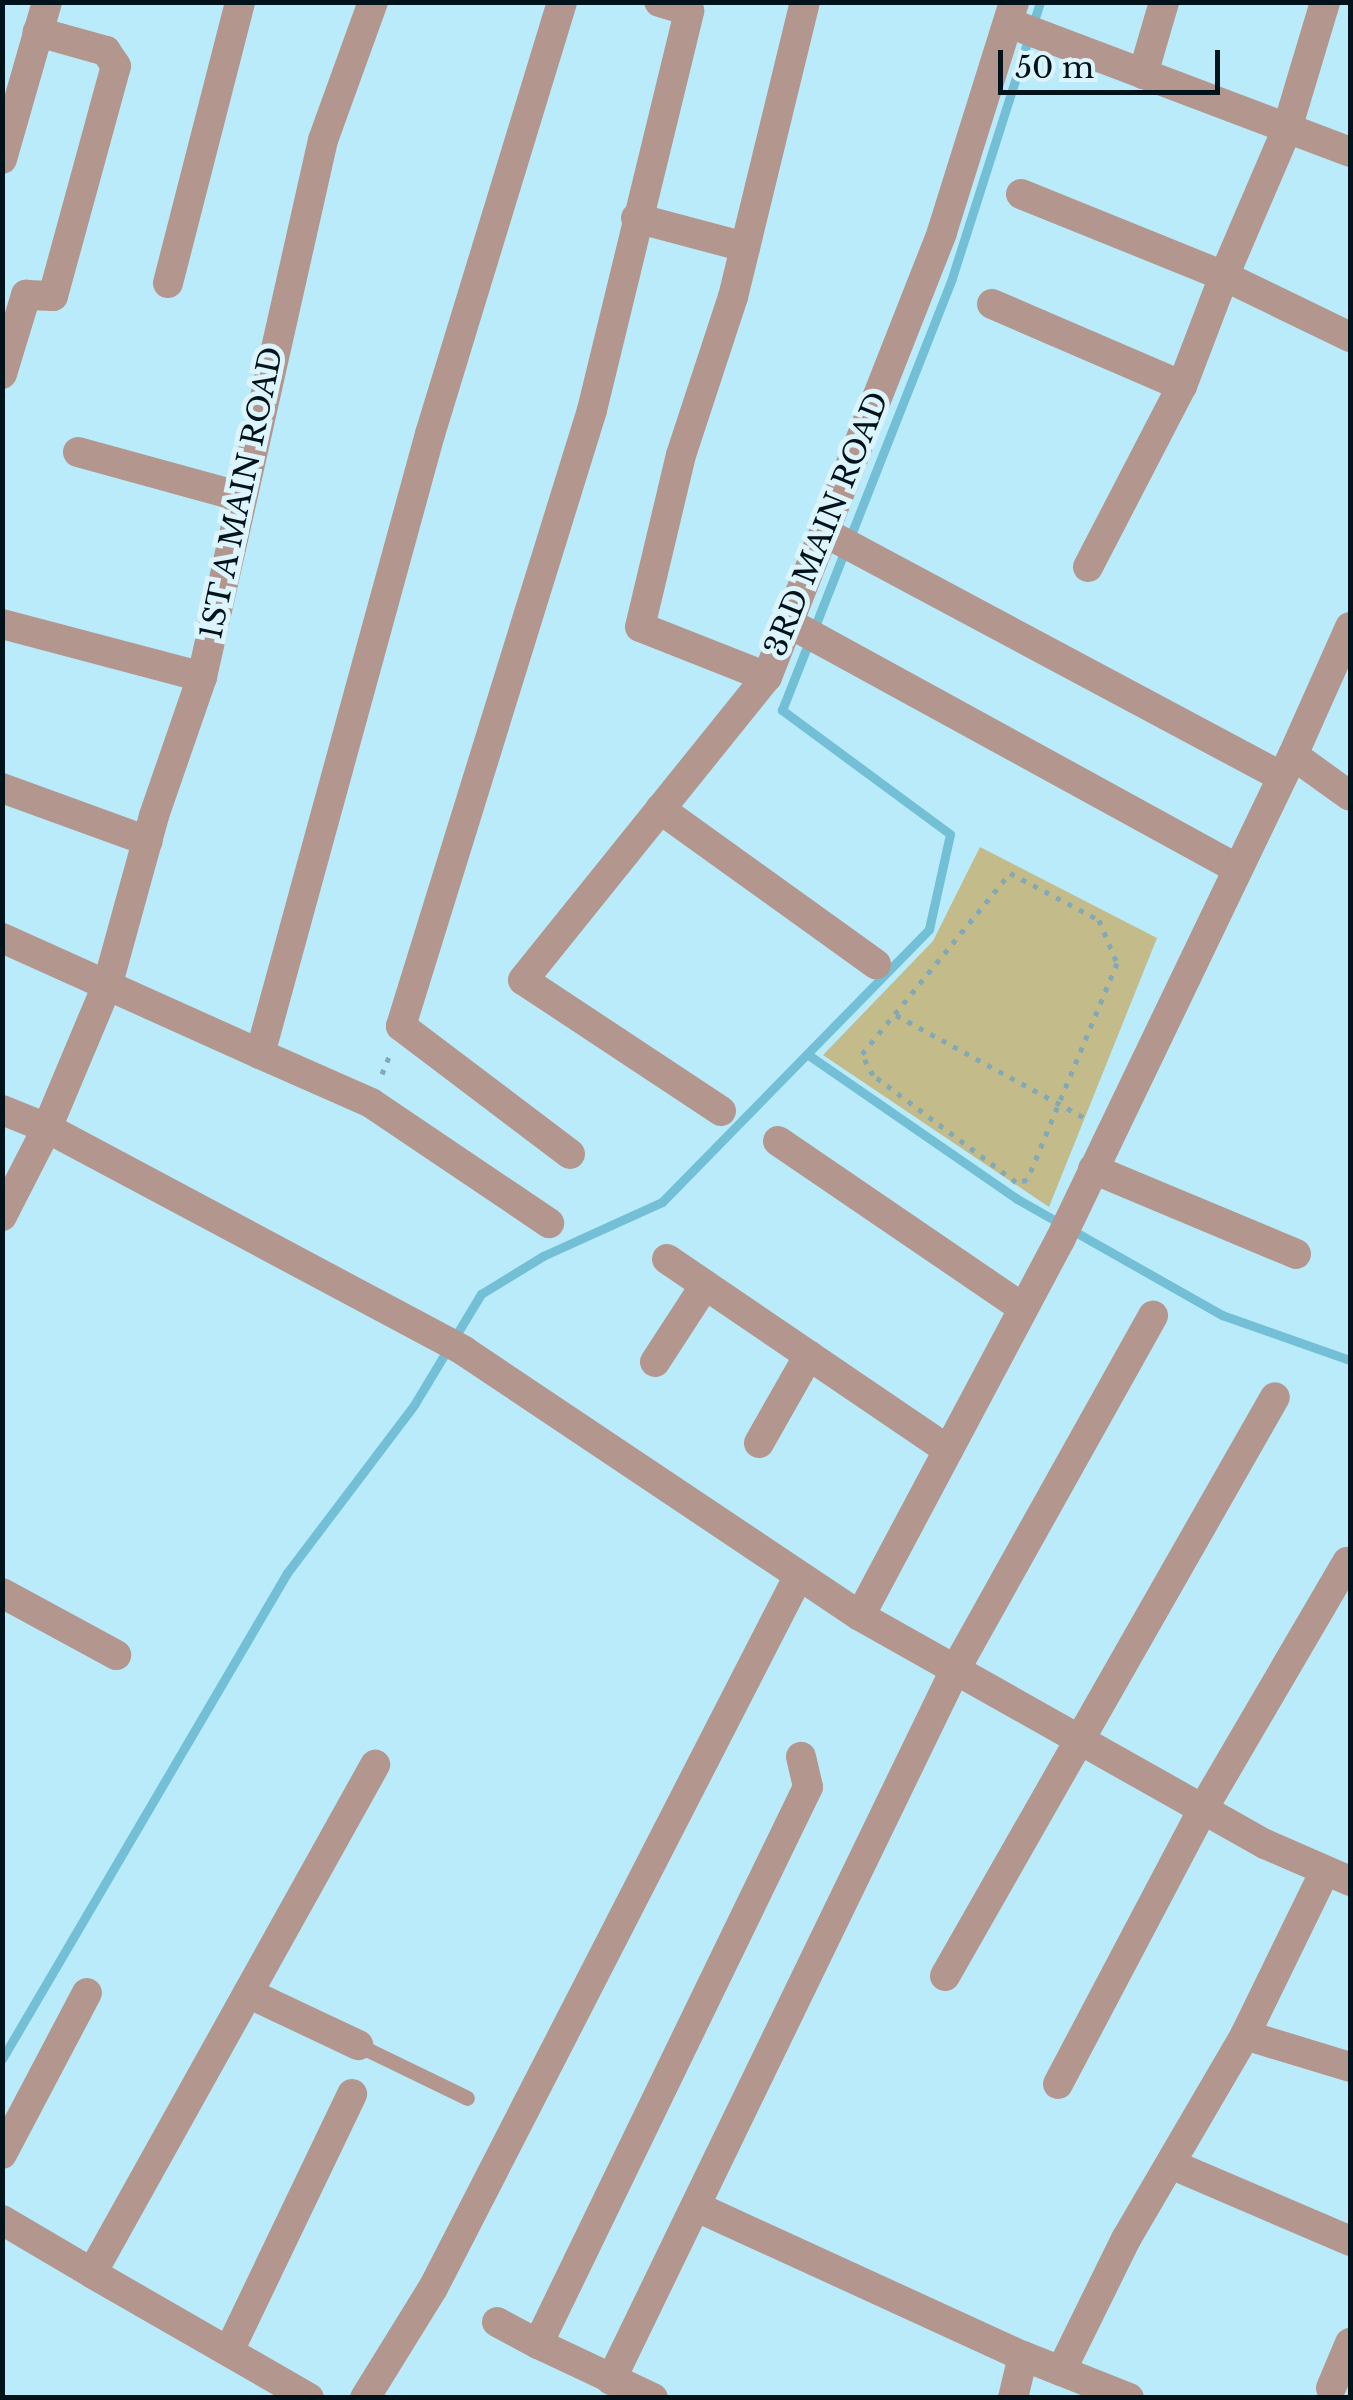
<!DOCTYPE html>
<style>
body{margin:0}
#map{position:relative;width:1353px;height:2400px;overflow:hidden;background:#baebfb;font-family:"Libre Baskerville",serif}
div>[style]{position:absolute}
.green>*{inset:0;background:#c4bb8a}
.stream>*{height:9px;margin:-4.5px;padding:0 4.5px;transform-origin:4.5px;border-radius:4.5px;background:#73bfd6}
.path>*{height:5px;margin-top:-2.5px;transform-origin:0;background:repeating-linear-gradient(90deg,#81a9b6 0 5px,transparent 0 13px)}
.lane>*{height:15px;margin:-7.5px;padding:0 7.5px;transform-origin:7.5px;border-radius:7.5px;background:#b3968d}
.street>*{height:30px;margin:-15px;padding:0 15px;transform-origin:15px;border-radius:15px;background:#b3968d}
span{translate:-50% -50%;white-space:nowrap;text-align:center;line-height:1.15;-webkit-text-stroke:10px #dcf4fc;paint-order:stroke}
.street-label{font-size:30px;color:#00131a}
.frame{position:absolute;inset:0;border:5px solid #00131a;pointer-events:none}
.scale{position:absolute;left:998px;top:50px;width:222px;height:45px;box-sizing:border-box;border:5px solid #00131a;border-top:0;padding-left:12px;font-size:30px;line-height:35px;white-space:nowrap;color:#00131a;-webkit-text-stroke:8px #dcf4fc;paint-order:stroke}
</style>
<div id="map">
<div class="green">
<div style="clip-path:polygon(980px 847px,1157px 938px,1049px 1207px,823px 1055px,933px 941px)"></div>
</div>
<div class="stream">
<div style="left:807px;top:1054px;width:255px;rotate:34.6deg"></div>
<div style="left:1017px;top:1199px;width:236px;rotate:29.5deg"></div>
<div style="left:1222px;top:1315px;width:136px;rotate:19.4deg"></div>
<div style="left:2px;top:2059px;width:563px;rotate:-59.61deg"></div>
<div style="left:287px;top:1573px;width:211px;rotate:-52.9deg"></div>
<div style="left:414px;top:1405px;width:130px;rotate:-58.9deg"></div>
<div style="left:481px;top:1294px;width:73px;rotate:-31.5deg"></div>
<div style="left:543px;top:1256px;width:131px;rotate:-24.4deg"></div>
<div style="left:662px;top:1202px;width:382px;rotate:-45.6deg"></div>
<div style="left:929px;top:929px;width:97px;rotate:-77.5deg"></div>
<div style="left:950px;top:834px;width:209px;rotate:-143.6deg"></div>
<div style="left:782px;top:710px;width:464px;rotate:-68.5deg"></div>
<div style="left:952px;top:278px;width:290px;rotate:-72.3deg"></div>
</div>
<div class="path">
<div style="left:1010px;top:873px;width:101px;rotate:27.8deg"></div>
<div style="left:1099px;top:920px;width:47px;rotate:67.3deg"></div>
<div style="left:1117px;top:963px;width:235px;rotate:112.5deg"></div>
<div style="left:1027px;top:1180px;width:11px;rotate:170deg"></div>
<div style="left:1016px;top:1182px;width:179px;rotate:-143.2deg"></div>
<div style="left:873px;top:1075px;width:24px;rotate:-118deg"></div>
<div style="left:862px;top:1054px;width:234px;rotate:-50.7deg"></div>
<div style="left:896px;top:1015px;width:217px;rotate:28.6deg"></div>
<div style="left:382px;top:1074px;width:24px;rotate:-68deg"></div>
</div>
<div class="lane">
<div style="left:358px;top:2045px;width:121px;rotate:25.9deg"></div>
</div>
<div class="street">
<div style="left:373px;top:2px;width:147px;rotate:109.9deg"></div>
<div style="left:323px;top:140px;width:550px;rotate:102.7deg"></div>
<div style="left:202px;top:677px;width:147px;rotate:109.1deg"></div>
<div style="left:154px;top:816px;width:173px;rotate:105.4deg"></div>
<div style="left:108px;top:983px;width:157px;rotate:112.8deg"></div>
<div style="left:47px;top:1128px;width:473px;rotate:28.1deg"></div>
<div style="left:464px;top:1351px;width:476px;rotate:33.8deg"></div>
<div style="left:860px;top:1616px;width:465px;rotate:29.4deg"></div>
<div style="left:1265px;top:1844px;width:93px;rotate:23.5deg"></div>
<div style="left:1009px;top:23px;width:365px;rotate:20.7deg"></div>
<div style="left:1143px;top:74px;width:75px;rotate:-73.7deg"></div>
<div style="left:2px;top:159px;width:163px;rotate:-74deg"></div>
<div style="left:1021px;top:194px;width:219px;rotate:22deg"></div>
<div style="left:1224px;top:276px;width:160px;rotate:-66.8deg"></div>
<div style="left:1287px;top:129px;width:133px;rotate:-73.3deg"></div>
<div style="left:636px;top:218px;width:113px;rotate:14.9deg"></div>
<div style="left:168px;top:283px;width:290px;rotate:-75.6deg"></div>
<div style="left:992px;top:304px;width:207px;rotate:23.3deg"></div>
<div style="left:2px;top:374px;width:83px;rotate:-73.1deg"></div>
<div style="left:26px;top:295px;width:27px;rotate:2deg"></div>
<div style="left:53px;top:296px;width:238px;rotate:-74.7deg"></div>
<div style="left:116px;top:66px;width:18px;rotate:-124deg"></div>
<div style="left:106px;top:51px;width:71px;rotate:-164.4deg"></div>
<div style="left:78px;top:452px;width:166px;rotate:15.4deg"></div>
<div style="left:824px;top:532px;width:519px;rotate:28.14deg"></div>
<div style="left:1088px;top:567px;width:204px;rotate:-62.6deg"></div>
<div style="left:1182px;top:386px;width:118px;rotate:-69.1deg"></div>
<div style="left:1224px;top:276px;width:140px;rotate:25.8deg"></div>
<div style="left:789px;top:623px;width:512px;rotate:28.72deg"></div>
<div style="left:2px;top:624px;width:207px;rotate:14.8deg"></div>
<div style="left:1350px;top:627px;width:140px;rotate:114deg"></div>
<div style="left:1293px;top:755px;width:70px;rotate:35.7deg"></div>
<div style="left:767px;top:677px;width:136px;rotate:-158.5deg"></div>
<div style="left:640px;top:627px;width:177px;rotate:-76.6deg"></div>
<div style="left:681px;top:455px;width:166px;rotate:-71.8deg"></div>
<div style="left:733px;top:297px;width:304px;rotate:-76.3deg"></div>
<div style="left:2px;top:788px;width:155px;rotate:20deg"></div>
<div style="left:660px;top:809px;width:266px;rotate:35.7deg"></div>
<div style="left:2px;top:938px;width:283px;rotate:24.2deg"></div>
<div style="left:260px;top:1054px;width:643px;rotate:-74.67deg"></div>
<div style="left:430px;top:434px;width:452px;rotate:-73deg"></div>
<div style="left:260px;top:1054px;width:121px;rotate:23.8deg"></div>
<div style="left:371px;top:1103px;width:215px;rotate:34deg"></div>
<div style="left:2px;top:1110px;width:48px;rotate:21.8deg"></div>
<div style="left:47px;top:1128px;width:99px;rotate:117.1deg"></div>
<div style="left:721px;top:1111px;width:237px;rotate:-146.5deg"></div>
<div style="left:523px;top:980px;width:389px;rotate:-51.2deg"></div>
<div style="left:767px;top:677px;width:478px;rotate:-68.5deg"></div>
<div style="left:942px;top:232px;width:241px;rotate:-72.6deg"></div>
<div style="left:778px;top:1141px;width:297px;rotate:34.3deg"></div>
<div style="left:570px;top:1154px;width:212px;rotate:-142.9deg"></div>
<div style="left:401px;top:1026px;width:645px;rotate:-72.77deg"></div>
<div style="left:592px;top:410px;width:411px;rotate:-76.3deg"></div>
<div style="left:689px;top:11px;width:31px;rotate:-163deg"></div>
<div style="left:1093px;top:1169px;width:220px;rotate:22.7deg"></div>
<div style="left:667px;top:1259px;width:340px;rotate:34.2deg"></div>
<div style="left:655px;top:1362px;width:92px;rotate:-57deg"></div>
<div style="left:759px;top:1443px;width:101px;rotate:-60.4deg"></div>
<div style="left:2px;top:1593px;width:130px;rotate:28.5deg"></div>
<div style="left:860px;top:1616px;width:426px;rotate:-62deg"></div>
<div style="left:1060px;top:1240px;width:538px;rotate:-64.34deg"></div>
<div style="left:945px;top:1976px;width:666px;rotate:-60.32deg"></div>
<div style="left:248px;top:1993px;width:122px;rotate:25.3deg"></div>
<div style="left:1245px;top:2035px;width:110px;rotate:16.9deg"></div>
<div style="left:1058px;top:2084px;width:313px;rotate:-62.2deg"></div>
<div style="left:1204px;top:1807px;width:284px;rotate:-59.7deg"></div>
<div style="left:2px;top:2154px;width:182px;rotate:-62.2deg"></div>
<div style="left:1173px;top:2165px;width:193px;rotate:23.2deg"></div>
<div style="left:697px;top:2207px;width:358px;rotate:24.6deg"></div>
<div style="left:2px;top:2220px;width:104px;rotate:30.5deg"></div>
<div style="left:497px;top:2322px;width:47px;rotate:28.2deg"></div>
<div style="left:229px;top:2351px;width:285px;rotate:-64.4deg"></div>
<div style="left:1061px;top:2371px;width:147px;rotate:-63.8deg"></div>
<div style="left:1126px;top:2239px;width:236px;rotate:-59.7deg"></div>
<div style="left:1245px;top:2035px;width:180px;rotate:-64deg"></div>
<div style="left:611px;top:2380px;width:789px;rotate:-64.15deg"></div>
<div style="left:955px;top:1670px;width:406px;rotate:-60.8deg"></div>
<div style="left:1331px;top:2388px;width:49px;rotate:-67.1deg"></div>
<div style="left:309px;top:2398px;width:250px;rotate:-150.1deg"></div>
<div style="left:92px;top:2273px;width:582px;rotate:-60.88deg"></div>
<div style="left:365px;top:2398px;width:129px;rotate:-58.3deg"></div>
<div style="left:433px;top:2288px;width:797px;rotate:-62.82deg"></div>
<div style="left:653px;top:2398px;width:127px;rotate:-154.8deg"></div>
<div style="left:538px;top:2344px;width:619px;rotate:-64.14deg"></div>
<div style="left:808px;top:1787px;width:31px;rotate:-103deg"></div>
<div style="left:1013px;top:2398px;width:43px;rotate:-76.6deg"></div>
<div style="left:1023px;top:2356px;width:114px;rotate:21.6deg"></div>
</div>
<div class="street-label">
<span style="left:242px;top:493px;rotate:-78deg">1ST A MAIN ROAD</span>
<span style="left:827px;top:524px;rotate:-68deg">3RD MAIN ROAD</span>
</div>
<div class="frame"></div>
<div class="scale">50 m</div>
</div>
